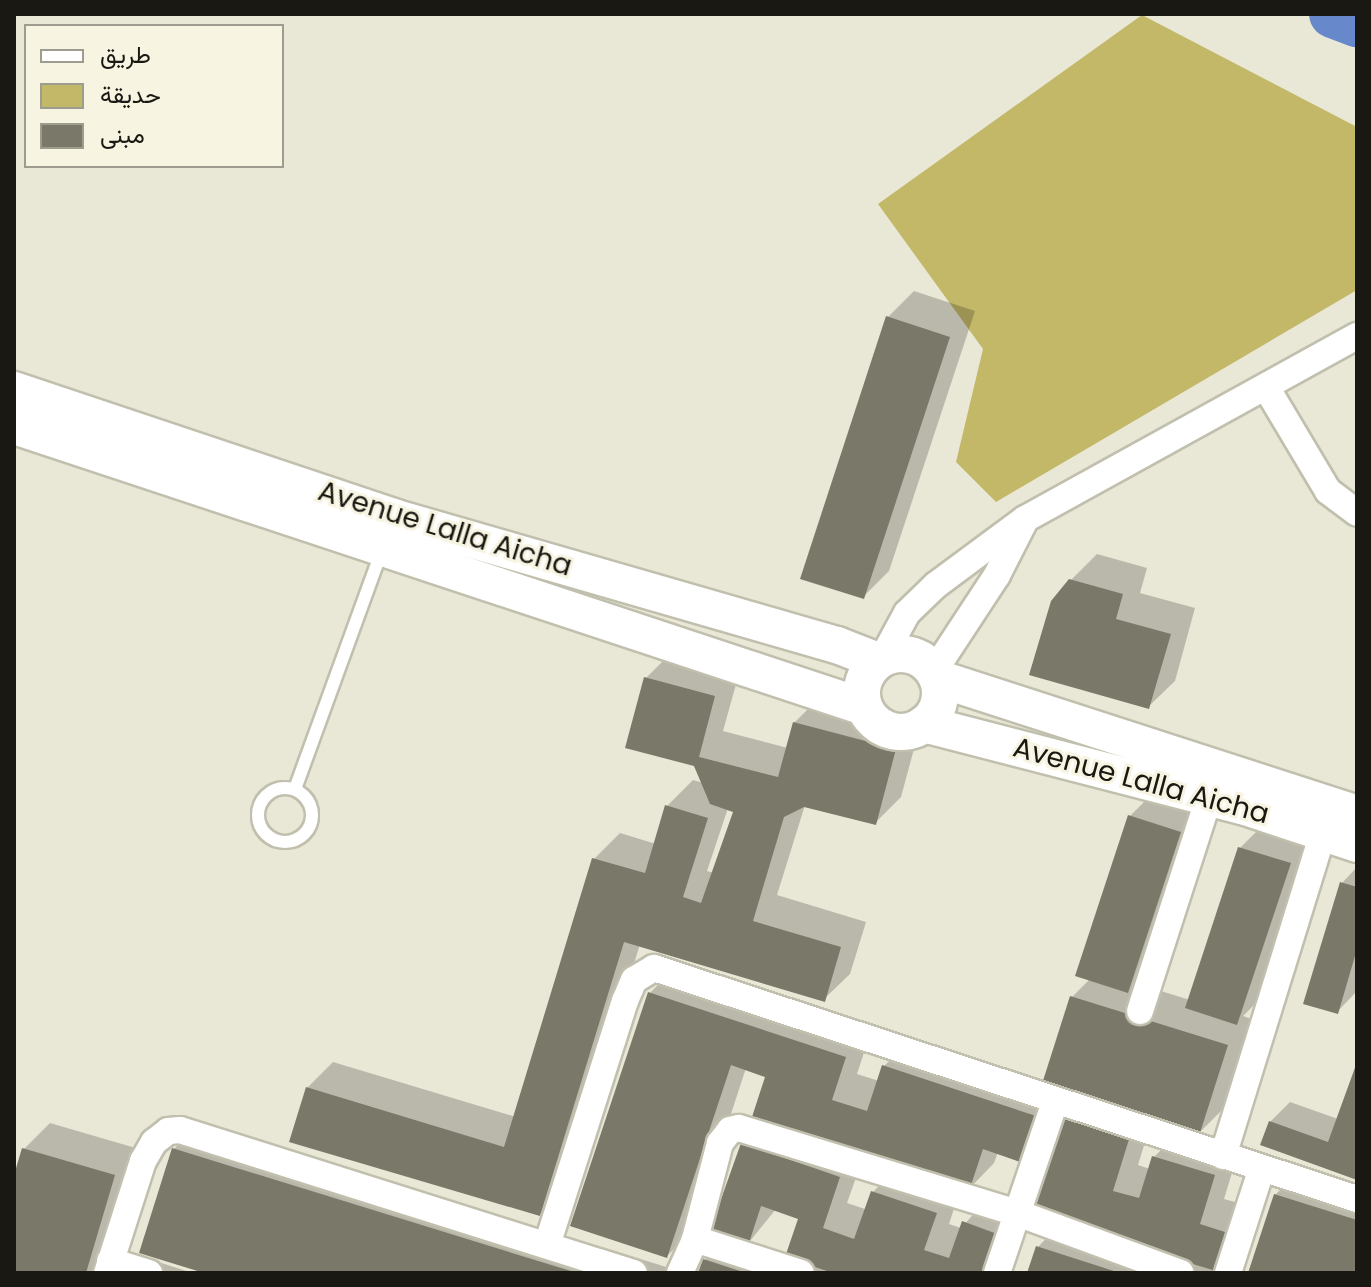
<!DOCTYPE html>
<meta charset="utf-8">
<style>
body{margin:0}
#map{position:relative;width:1371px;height:1287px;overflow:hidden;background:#e9e7d5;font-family:Poppins,Vazirmatn,sans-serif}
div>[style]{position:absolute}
.green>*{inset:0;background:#c3b768}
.shadow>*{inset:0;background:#0003}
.river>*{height:48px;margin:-24px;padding:0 24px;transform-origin:24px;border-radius:24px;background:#6789cc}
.building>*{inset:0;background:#7a7868}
.roads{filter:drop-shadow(2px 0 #c1bfad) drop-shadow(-2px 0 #c1bfad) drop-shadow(0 2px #c1bfad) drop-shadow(0 -2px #c1bfad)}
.service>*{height:12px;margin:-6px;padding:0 6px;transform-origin:6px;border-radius:6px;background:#fff}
.service>.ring{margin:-6px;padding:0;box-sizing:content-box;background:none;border:12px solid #fff;border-radius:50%}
.minor>*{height:26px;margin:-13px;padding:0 13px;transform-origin:13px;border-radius:13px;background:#fff}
.secondary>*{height:36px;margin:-18px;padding:0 18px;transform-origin:18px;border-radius:18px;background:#fff}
.secondary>.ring{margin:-18px;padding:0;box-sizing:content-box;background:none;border:36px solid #fff;border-radius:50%}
span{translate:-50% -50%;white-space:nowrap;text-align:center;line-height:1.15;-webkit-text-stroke:6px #f7f4e2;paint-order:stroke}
.street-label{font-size:28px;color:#191812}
.frame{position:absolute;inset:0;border:16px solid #191812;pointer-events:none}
.legend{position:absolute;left:24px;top:24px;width:260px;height:144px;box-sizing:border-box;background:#f7f4e2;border:2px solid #9e9c8f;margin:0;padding:10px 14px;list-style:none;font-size:24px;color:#191812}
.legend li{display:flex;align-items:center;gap:16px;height:40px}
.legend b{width:40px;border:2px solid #9e9c8f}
</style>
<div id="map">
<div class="green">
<div style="clip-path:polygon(1142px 15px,1357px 127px,1357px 290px,996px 502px,956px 462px,983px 349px,878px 204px)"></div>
</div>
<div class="shadow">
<div style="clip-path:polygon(914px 291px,975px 311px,889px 571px,863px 597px,803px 577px,888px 317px)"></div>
<div style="clip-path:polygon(1097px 554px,1147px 568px,1140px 593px,1195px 608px,1175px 681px,1149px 706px,1071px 580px)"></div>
<div style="clip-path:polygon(evenodd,672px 652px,740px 670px,723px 731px,788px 748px,794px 723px,820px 697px,921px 723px,901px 797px,875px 823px,805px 805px,777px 895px,866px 922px,850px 974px,824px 999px,640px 944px,566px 1188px,540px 1214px,307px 1088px,333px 1062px,516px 1117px,594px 859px,620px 833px,656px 844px,667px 806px,693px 780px,703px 783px,646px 678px,672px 652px,728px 808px,735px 811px,714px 873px,707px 871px,728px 808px)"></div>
<div style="clip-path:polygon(evenodd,1150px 796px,1199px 812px,1147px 971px,1135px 983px,1190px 1000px,1240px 848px,1260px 828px,1309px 844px,1256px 1003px,1243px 1016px,1252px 1019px,1224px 1108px,1196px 1136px,1239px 1150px,1224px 1199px,1253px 1207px,1222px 1273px,1029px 1273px,1038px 1247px,1062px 1222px,1024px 1211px,1003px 1273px,700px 1273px,705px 1260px,728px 1237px,742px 1144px,764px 1122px,768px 1076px,746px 1068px,693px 1230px,667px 1256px,650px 993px,675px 967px,871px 1031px,857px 1074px,879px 1081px,884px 1066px,910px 1040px,1044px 1085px,1072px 997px,1091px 978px,1130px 816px,1150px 796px,1152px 1119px,1182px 1129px,1154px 1157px,1150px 1169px,1138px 1165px,1152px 1119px,1150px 796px,1046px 1134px,1027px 1210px,989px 1197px,961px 1228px,949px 1224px,961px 1187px,969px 1189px,994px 1163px,998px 1152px,1020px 1159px,1046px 1134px,1150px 796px,864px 1155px,898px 1166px,873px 1192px,865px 1209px,847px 1203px,864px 1155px,1150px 796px,776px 1209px,800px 1217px,788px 1253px,750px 1241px,776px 1209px)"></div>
<div style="clip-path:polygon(1357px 867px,1357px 991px,1337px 1012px,1342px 883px)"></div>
<div style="clip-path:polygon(1357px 1066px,1357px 1178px,1270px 1122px,1290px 1102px,1338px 1119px)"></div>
<div style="clip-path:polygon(50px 1123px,139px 1149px,103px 1273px,14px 1273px,14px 1182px,24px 1149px)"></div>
<div style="clip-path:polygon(199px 1123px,676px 1270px,675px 1273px,210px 1273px,174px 1149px)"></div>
<div style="clip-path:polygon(1301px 1169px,1357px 1186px,1357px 1273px,1251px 1273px,1275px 1195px)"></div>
<div style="clip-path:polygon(155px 1261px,193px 1273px,143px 1273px)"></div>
</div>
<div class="river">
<div style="left:1333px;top:14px;width:26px;rotate:21deg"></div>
</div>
<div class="building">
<div style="clip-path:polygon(886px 316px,950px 337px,864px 599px,800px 579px)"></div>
<div style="clip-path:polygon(1069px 579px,1123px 594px,1116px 619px,1171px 634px,1149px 709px,1029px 675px,1051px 601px)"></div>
<div style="clip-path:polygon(644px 677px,715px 696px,699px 757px,778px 777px,793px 722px,896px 749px,876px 825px,804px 807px,784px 817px,753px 921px,841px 947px,825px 1002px,624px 942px,540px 1216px,289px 1142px,306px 1087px,504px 1147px,592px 858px,645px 873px,665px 805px,708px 818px,683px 897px,701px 903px,733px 812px,710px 804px,694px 766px,625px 748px)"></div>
<div style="clip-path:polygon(1128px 815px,1181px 832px,1128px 993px,1075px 976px)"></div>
<div style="clip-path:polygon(1238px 847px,1291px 863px,1237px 1025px,1185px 1008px)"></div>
<div style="clip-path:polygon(1340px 882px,1357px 887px,1357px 949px,1338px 1014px,1303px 1004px)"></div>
<div style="clip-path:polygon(648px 992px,846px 1057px,832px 1100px,867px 1111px,882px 1065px,1036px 1116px,1020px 1162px,983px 1149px,969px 1191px,751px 1120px,765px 1077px,731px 1065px,667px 1258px,570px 1226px)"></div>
<div style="clip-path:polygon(1070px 996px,1228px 1045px,1199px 1136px,1041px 1087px)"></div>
<div style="clip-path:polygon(1357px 1062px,1357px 1180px,1260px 1145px,1269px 1121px,1328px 1142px)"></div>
<div style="clip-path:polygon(1055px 1114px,1130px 1136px,1113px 1191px,1139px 1198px,1152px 1156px,1215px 1175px,1200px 1224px,1228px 1233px,1216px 1271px,1024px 1213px)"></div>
<div style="clip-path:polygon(741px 1143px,840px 1177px,823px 1228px,854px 1239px,871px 1191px,937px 1213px,924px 1250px,949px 1258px,962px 1221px,1000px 1235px,987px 1273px,833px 1273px,785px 1257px,798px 1219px,761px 1206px,748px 1246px,709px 1233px)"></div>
<div style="clip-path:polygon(22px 1148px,115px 1175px,86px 1273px,14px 1273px,14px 1175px)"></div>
<div style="clip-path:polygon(172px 1148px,574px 1272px,574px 1273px,204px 1273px,139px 1253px)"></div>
<div style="clip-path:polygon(1274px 1194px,1357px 1220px,1357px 1273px,1248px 1273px)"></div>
<div style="clip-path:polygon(1036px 1246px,1117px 1272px,1117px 1273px,1027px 1273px)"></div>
<div style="clip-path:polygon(703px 1259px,743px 1272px,743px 1273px,698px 1273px)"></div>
</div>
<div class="roads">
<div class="service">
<div class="ring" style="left:258px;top:788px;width:42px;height:42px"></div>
<div style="left:295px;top:789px;width:254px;rotate:-70deg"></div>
</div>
<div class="minor">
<div style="left:1266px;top:387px;width:121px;rotate:59.2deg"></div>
<div style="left:1328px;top:491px;width:36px;rotate:37deg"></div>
<div style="left:882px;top:659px;width:52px;rotate:-61.5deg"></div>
<div style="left:907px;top:613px;width:40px;rotate:-44deg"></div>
<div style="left:936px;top:585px;width:111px;rotate:-36.6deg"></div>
<div style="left:1025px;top:519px;width:379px;rotate:-28.9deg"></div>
<div style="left:934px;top:671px;width:115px;rotate:-56.7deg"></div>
<div style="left:997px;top:575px;width:57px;rotate:-63deg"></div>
<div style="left:1140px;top:1011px;width:224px;rotate:-72.1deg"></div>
<div style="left:1223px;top:1156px;width:339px;rotate:-72.8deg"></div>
<div style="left:695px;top:1239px;width:111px;rotate:17.8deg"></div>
<div style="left:548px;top:1242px;width:253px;rotate:-72.3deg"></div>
<div style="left:625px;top:1001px;width:23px;rotate:-67deg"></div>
<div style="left:634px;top:980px;width:23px;rotate:-31deg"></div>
<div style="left:654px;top:968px;width:740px;rotate:18.19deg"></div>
<div style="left:110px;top:1261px;width:41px;rotate:17.1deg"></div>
<div style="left:107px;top:1273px;width:118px;rotate:-72.2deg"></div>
<div style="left:143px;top:1161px;width:22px;rotate:-60deg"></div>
<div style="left:154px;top:1142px;width:18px;rotate:-38deg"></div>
<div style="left:168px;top:1131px;width:12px;rotate:-5deg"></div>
<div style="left:180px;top:1130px;width:476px;rotate:17.5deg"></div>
<div style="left:680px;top:1273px;width:37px;rotate:-66deg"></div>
<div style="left:695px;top:1239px;width:99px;rotate:-75.4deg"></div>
<div style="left:720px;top:1143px;width:16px;rotate:-52deg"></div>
<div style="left:730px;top:1130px;width:9px;rotate:-13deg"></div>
<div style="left:739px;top:1128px;width:294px;rotate:17deg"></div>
<div style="left:1020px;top:1214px;width:171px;rotate:20.2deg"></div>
<div style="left:997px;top:1273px;width:181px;rotate:-71.3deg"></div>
<div style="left:1228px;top:1273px;width:110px;rotate:-72.1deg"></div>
</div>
<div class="secondary">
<div style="left:14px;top:390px;width:400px;rotate:18.5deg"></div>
<div style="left:393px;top:517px;width:462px;rotate:16.1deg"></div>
<div style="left:837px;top:645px;width:44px;rotate:21.3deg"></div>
<div style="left:14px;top:426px;width:895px;rotate:18.29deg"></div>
<div class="ring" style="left:862px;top:654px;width:42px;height:42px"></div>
<div style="left:937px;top:678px;width:441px;rotate:17.9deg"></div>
<div style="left:924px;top:724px;width:328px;rotate:14.5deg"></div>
<div style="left:1242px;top:806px;width:121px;rotate:18.3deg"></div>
</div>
</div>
<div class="street-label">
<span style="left:445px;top:529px;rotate:17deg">Avenue Lalla Aicha</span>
<span style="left:1141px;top:781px;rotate:15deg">Avenue Lalla Aicha</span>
</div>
<div class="frame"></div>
<ul class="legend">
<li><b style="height:10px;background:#fff"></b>طريق</li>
<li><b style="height:22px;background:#c3b768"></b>حديقة</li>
<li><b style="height:22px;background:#7a7868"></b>مبنى</li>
</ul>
</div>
